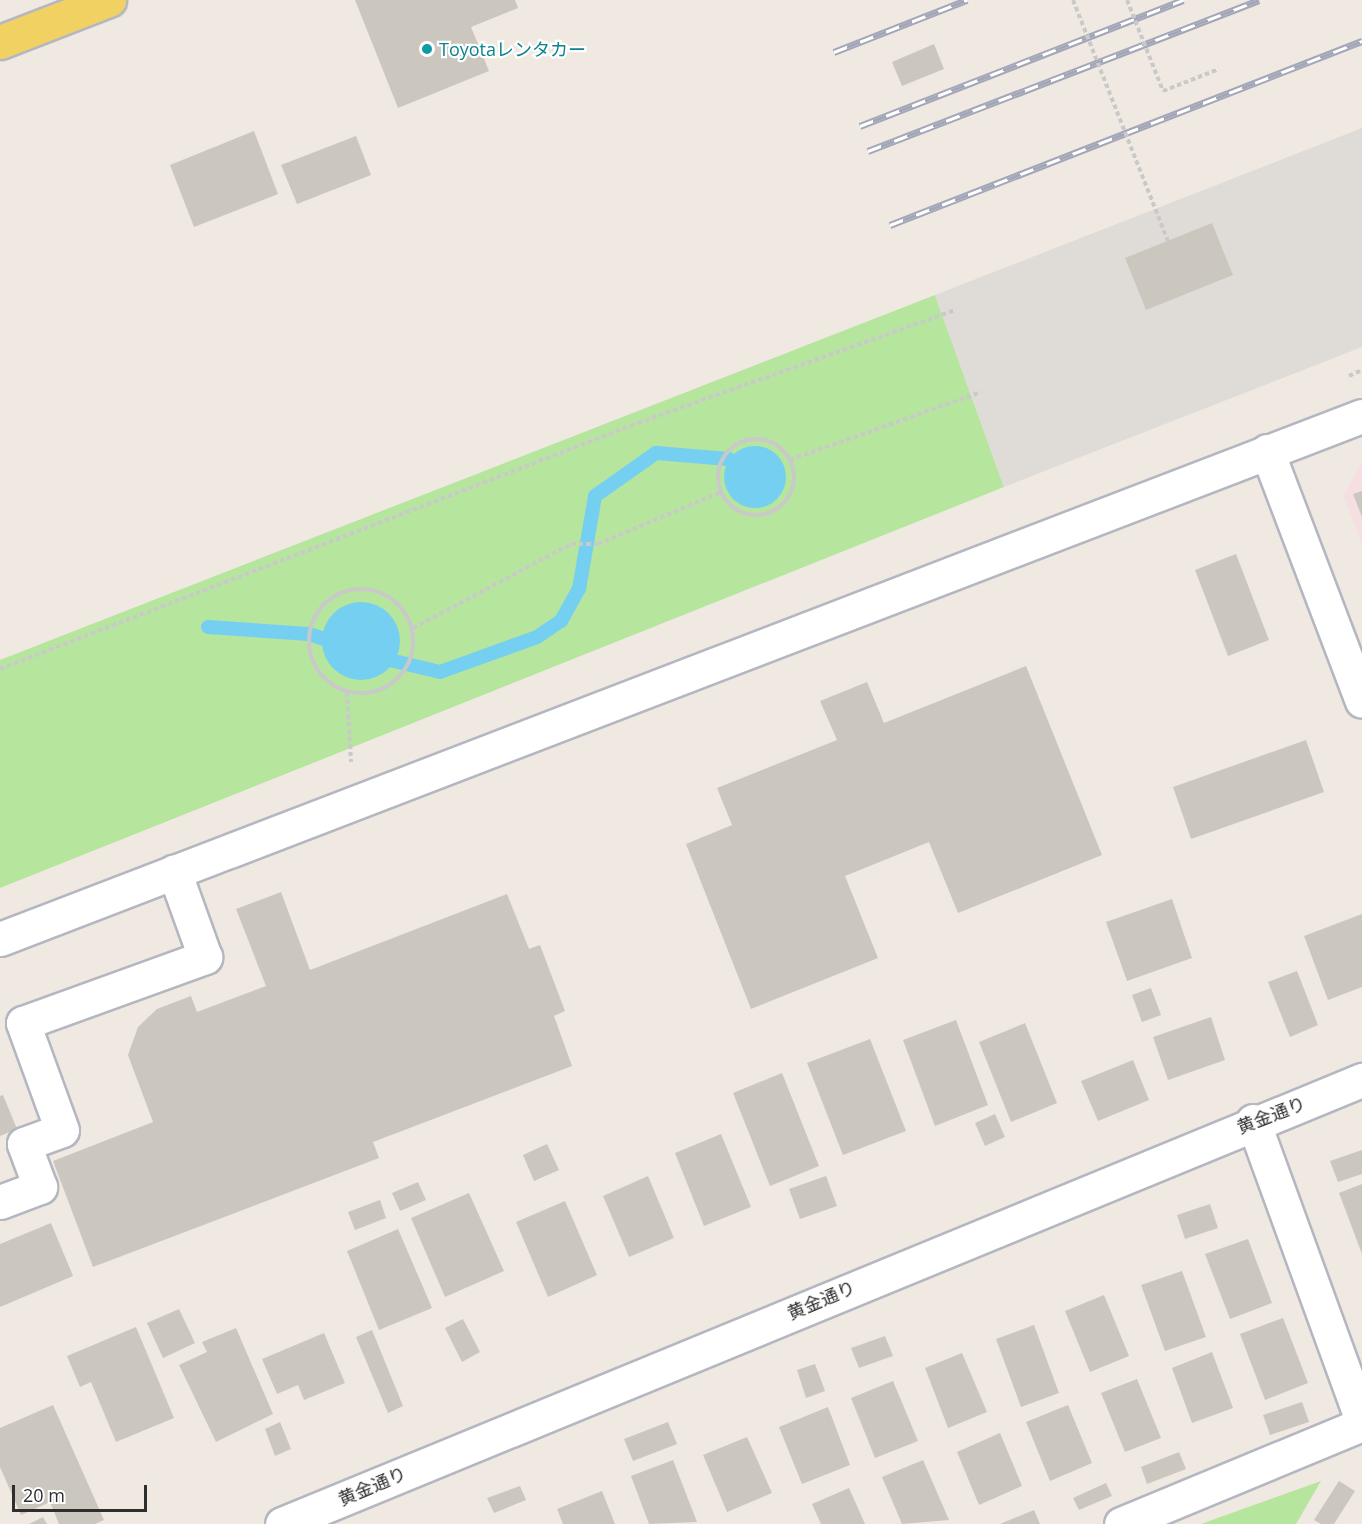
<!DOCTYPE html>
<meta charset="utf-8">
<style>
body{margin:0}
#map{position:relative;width:1362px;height:1524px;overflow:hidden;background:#efe9e1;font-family:"Open Sans","Noto Sans JP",sans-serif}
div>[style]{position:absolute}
.medical>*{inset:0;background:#f5dfe0}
.green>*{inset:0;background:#b6e59e}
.plaza>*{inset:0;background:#dfdcd8}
.water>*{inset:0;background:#75cff0}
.round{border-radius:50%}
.stream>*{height:14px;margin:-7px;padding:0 7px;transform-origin:7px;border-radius:7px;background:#75cff0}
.building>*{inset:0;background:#cbc7bf}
.path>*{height:4px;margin-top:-2px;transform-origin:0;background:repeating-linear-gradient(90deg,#c9c9c9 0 4.5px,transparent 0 7.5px)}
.path>.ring{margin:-2px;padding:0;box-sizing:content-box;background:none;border:4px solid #c9c9c9;border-radius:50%}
.roads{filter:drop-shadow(2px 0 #b4b7c1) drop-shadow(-2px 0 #b4b7c1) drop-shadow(0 2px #b4b7c1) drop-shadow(0 -2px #b4b7c1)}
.minor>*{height:33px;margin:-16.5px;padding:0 16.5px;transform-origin:16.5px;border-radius:16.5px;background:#fff}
.major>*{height:33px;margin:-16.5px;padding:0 16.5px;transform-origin:16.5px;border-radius:16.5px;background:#f2d163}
.rail>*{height:7px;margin-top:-3.5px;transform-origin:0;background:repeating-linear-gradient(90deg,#fff 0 14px,#a3a6b8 0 28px);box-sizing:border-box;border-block:2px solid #a3a6b8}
.path-bridge>*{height:4px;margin-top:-2px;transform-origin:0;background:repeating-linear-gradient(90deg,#c9c9c9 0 4.5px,transparent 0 7.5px)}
.dots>*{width:16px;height:16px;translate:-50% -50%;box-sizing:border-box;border:3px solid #fff;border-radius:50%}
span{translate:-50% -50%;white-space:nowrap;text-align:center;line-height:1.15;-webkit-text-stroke:4.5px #fff;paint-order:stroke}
.culture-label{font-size:18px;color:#0d838f}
.left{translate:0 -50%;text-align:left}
.street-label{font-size:18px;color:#2e2e2e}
.scale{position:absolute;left:12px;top:1485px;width:135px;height:27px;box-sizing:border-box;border:3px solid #2e2e2e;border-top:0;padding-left:8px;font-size:18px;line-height:21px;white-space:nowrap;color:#2e2e2e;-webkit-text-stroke:4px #fff;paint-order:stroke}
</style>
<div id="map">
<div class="medical">
<div style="clip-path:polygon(1362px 463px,1362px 544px,1343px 495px)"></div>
</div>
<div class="green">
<div style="clip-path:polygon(935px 295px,1004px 487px,0 888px,0 660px)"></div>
<div style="clip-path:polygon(1321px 1481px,1296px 1524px,1201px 1524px)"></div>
</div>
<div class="plaza">
<div style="clip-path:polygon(1362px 128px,1362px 347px,1004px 487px,935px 295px)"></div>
</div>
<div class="water">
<div class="round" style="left:724px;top:446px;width:62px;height:62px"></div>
<div class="round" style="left:322px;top:602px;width:78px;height:78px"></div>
</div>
<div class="stream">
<div style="left:208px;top:627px;width:101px;rotate:4deg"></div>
<div style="left:309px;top:634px;width:32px;rotate:18deg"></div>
<div style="left:377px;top:657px;width:65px;rotate:13.4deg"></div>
<div style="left:440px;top:672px;width:103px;rotate:-19.8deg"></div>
<div style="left:537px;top:637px;width:29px;rotate:-34deg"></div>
<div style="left:561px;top:621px;width:37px;rotate:-61deg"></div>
<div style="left:579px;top:589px;width:94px;rotate:-80.2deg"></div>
<div style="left:595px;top:496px;width:75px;rotate:-35.2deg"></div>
<div style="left:656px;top:453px;width:73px;rotate:4.7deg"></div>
</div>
<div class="building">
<div style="clip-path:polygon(355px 0,515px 0,518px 8px,471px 27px,489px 71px,398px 108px)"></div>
<div style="clip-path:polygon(934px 44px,944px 69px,902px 86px,892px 62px)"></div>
<div style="clip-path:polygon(254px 131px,278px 194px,194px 227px,170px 165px)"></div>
<div style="clip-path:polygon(356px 136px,371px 175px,297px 204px,281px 165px)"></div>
<div style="clip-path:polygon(1212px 223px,1233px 275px,1146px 310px,1125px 258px)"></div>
<div style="clip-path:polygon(1362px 491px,1362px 517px,1353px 494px)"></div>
<div style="clip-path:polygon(1236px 554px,1269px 640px,1228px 656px,1195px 570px)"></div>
<div style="clip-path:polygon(1026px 666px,1102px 855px,958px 913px,929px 842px,845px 876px,878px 958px,751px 1009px,686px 844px,732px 825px,717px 788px,837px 740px,820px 701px,867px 682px,884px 723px)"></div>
<div style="clip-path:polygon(1306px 740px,1324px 792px,1191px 839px,1173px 787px)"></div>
<div style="clip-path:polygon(281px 892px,310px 970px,507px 894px,529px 949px,540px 945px,565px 1011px,554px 1016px,572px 1066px,373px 1142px,379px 1158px,93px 1267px,53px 1161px,153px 1122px,128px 1055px,138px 1027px,157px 1009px,191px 996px,197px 1012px,266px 986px,236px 909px)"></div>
<div style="clip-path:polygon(1172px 899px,1192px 958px,1127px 981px,1106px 922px)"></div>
<div style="clip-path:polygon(1362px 914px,1362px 987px,1328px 1000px,1304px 936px)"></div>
<div style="clip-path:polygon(1297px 971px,1318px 1025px,1290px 1037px,1268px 982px)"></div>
<div style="clip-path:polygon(1151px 988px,1161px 1015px,1142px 1022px,1132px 995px)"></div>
<div style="clip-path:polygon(1211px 1017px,1225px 1060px,1168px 1080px,1153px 1037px)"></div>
<div style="clip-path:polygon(956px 1020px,988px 1105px,935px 1126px,903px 1040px)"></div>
<div style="clip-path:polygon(1025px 1023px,1057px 1103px,1011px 1122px,979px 1042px)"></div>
<div style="clip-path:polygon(870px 1039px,906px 1131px,843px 1155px,807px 1063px)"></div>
<div style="clip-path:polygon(1133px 1060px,1149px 1100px,1098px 1121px,1081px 1081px)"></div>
<div style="clip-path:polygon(782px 1073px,819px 1166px,770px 1186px,733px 1093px)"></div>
<div style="clip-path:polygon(3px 1095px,17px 1129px,0 1136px,0 1096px)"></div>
<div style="clip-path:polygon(995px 1114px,1005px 1137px,985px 1146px,975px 1123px)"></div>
<div style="clip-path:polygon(721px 1134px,751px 1207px,704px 1226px,675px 1153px)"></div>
<div style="clip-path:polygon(547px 1144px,559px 1170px,534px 1181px,523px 1155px)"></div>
<div style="clip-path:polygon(1362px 1150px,1362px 1174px,1338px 1182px,1330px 1161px)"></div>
<div style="clip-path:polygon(648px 1176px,674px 1238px,629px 1257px,603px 1196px)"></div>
<div style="clip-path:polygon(826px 1176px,837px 1206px,800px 1219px,789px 1189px)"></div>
<div style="clip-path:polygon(418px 1182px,426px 1200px,400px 1211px,392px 1193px)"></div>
<div style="clip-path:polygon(1362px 1184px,1362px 1254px,1339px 1193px)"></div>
<div style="clip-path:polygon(469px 1193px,504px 1271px,445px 1297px,411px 1218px)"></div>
<div style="clip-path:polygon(380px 1200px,386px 1218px,355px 1230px,348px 1212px)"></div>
<div style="clip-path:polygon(565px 1201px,597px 1275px,548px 1297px,516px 1222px)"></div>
<div style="clip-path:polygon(1210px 1204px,1218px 1228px,1185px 1239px,1177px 1215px)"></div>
<div style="clip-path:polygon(51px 1223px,73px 1276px,0 1307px,0 1244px)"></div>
<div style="clip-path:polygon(398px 1229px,432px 1308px,379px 1330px,347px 1251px)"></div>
<div style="clip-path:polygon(1248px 1239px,1272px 1303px,1230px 1319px,1205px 1254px)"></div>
<div style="clip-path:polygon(1182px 1271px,1206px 1337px,1165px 1351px,1141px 1285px)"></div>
<div style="clip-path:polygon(1104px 1295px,1129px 1356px,1090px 1372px,1065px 1311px)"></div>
<div style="clip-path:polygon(179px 1309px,195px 1343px,163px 1358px,147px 1323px)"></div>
<div style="clip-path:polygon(1283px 1318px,1308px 1383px,1265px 1400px,1240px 1334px)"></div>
<div style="clip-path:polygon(463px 1319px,480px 1352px,462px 1362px,445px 1328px)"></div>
<div style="clip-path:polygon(1034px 1325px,1059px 1393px,1021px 1407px,996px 1339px)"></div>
<div style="clip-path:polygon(136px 1327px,174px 1418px,116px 1442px,91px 1382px,80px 1387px,67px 1356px)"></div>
<div style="clip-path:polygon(236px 1328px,273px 1414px,216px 1442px,179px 1365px,207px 1352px,202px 1342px)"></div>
<div style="clip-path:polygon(372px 1330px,403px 1406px,388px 1413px,356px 1337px)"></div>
<div style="clip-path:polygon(324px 1333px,345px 1383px,304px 1400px,298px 1385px,277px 1394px,262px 1359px)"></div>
<div style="clip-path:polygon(885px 1336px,893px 1356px,859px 1368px,851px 1348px)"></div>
<div style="clip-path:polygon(1212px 1352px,1233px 1408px,1192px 1423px,1172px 1368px)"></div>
<div style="clip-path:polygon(962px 1353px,987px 1412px,948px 1428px,925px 1368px)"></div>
<div style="clip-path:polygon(815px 1364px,825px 1391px,806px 1398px,797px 1370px)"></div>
<div style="clip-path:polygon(1137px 1379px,1161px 1438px,1125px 1452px,1101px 1393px)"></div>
<div style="clip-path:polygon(893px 1381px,918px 1441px,875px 1458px,851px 1398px)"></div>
<div style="clip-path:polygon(1302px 1402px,1309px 1422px,1270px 1435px,1263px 1415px)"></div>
<div style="clip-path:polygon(53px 1405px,104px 1520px,95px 1524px,59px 1524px,50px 1502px,21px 1515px,0 1467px,0 1428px)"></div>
<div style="clip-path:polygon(1068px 1405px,1092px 1463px,1050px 1481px,1026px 1422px)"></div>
<div style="clip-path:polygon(828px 1407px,850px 1465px,802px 1484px,779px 1427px)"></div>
<div style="clip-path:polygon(280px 1422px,291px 1449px,275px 1456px,265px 1429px)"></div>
<div style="clip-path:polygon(668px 1422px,677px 1444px,633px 1461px,624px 1439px)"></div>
<div style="clip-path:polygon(1000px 1433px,1022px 1486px,979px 1505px,957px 1452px)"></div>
<div style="clip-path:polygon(747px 1437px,772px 1493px,727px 1512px,703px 1455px)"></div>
<div style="clip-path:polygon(1179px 1452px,1186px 1469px,1147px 1484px,1141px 1467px)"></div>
<div style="clip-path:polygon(673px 1460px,697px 1522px,649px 1524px,631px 1476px)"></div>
<div style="clip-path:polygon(923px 1460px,949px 1520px,902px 1524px,882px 1477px)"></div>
<div style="clip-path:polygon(1339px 1481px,1355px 1491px,1334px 1524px,1321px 1524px,1314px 1520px)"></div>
<div style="clip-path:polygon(1106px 1483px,1112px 1496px,1079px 1510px,1073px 1498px)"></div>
<div style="clip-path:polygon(520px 1486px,526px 1500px,494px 1513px,487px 1498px)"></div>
<div style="clip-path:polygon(849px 1488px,865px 1524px,821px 1524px,812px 1504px)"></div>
<div style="clip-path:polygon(602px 1491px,615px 1524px,563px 1524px,557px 1509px)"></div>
<div style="clip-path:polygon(1034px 1510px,1040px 1524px,1000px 1524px)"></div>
<div style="clip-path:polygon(43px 1517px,47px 1524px,29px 1524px)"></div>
</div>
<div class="path">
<div style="left:1163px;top:91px;width:60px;rotate:-21.4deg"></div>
<div style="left:1349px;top:376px;width:14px;rotate:-25deg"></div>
<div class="ring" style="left:718px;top:439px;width:72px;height:72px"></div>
<div style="left:790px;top:460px;width:203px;rotate:-19.6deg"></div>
<div class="ring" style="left:309px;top:589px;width:100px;height:100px"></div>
<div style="left:413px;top:628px;width:179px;rotate:-28deg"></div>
<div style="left:571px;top:544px;width:27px"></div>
<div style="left:598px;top:544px;width:134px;rotate:-22.9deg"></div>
<div style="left:0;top:669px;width:684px;rotate:-21.09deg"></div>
<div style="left:638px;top:423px;width:337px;rotate:-19.6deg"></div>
<div style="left:347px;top:692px;width:70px;rotate:86.7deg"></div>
</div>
<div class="roads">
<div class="minor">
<div style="left:1267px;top:451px;width:267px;rotate:69.2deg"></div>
<div style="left:0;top:939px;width:1459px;rotate:-21.01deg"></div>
<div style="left:1253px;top:1121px;width:318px;rotate:70deg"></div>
<div style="left:0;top:1202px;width:43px;rotate:-20.6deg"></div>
<div style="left:40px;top:1187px;width:46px;rotate:-110.4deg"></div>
<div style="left:24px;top:1144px;width:40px;rotate:-20.2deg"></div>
<div style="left:62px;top:1130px;width:114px;rotate:-110deg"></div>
<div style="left:23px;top:1023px;width:194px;rotate:-19.9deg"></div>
<div style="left:205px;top:957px;width:91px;rotate:-109.8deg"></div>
<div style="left:282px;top:1524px;width:1168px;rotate:-22.35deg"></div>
<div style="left:1121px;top:1524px;width:261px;rotate:-22.5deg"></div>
</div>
<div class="major">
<div style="left:0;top:42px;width:117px;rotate:-21.1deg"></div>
</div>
</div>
<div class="rail">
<div style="left:834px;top:52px;width:143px;rotate:-21.4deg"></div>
<div style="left:860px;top:126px;width:347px;rotate:-21.3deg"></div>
<div style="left:868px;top:151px;width:419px;rotate:-21.1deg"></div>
<div style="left:890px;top:225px;width:507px;rotate:-21.3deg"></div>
</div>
<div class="path-bridge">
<div style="left:1073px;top:0;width:259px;rotate:68.5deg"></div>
<div style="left:1127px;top:0;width:98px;rotate:68.4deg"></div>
</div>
<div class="dots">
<div style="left:427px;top:49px;background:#0f9aa8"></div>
</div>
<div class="culture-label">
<span class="left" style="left:439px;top:49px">Toyotaレンタカー</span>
</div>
<div class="street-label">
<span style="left:1271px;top:1115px;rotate:-21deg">黄金通り</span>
<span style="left:821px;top:1300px;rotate:-23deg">黄金通り</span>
<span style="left:372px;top:1486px;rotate:-23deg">黄金通り</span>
</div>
<div class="scale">20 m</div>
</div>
